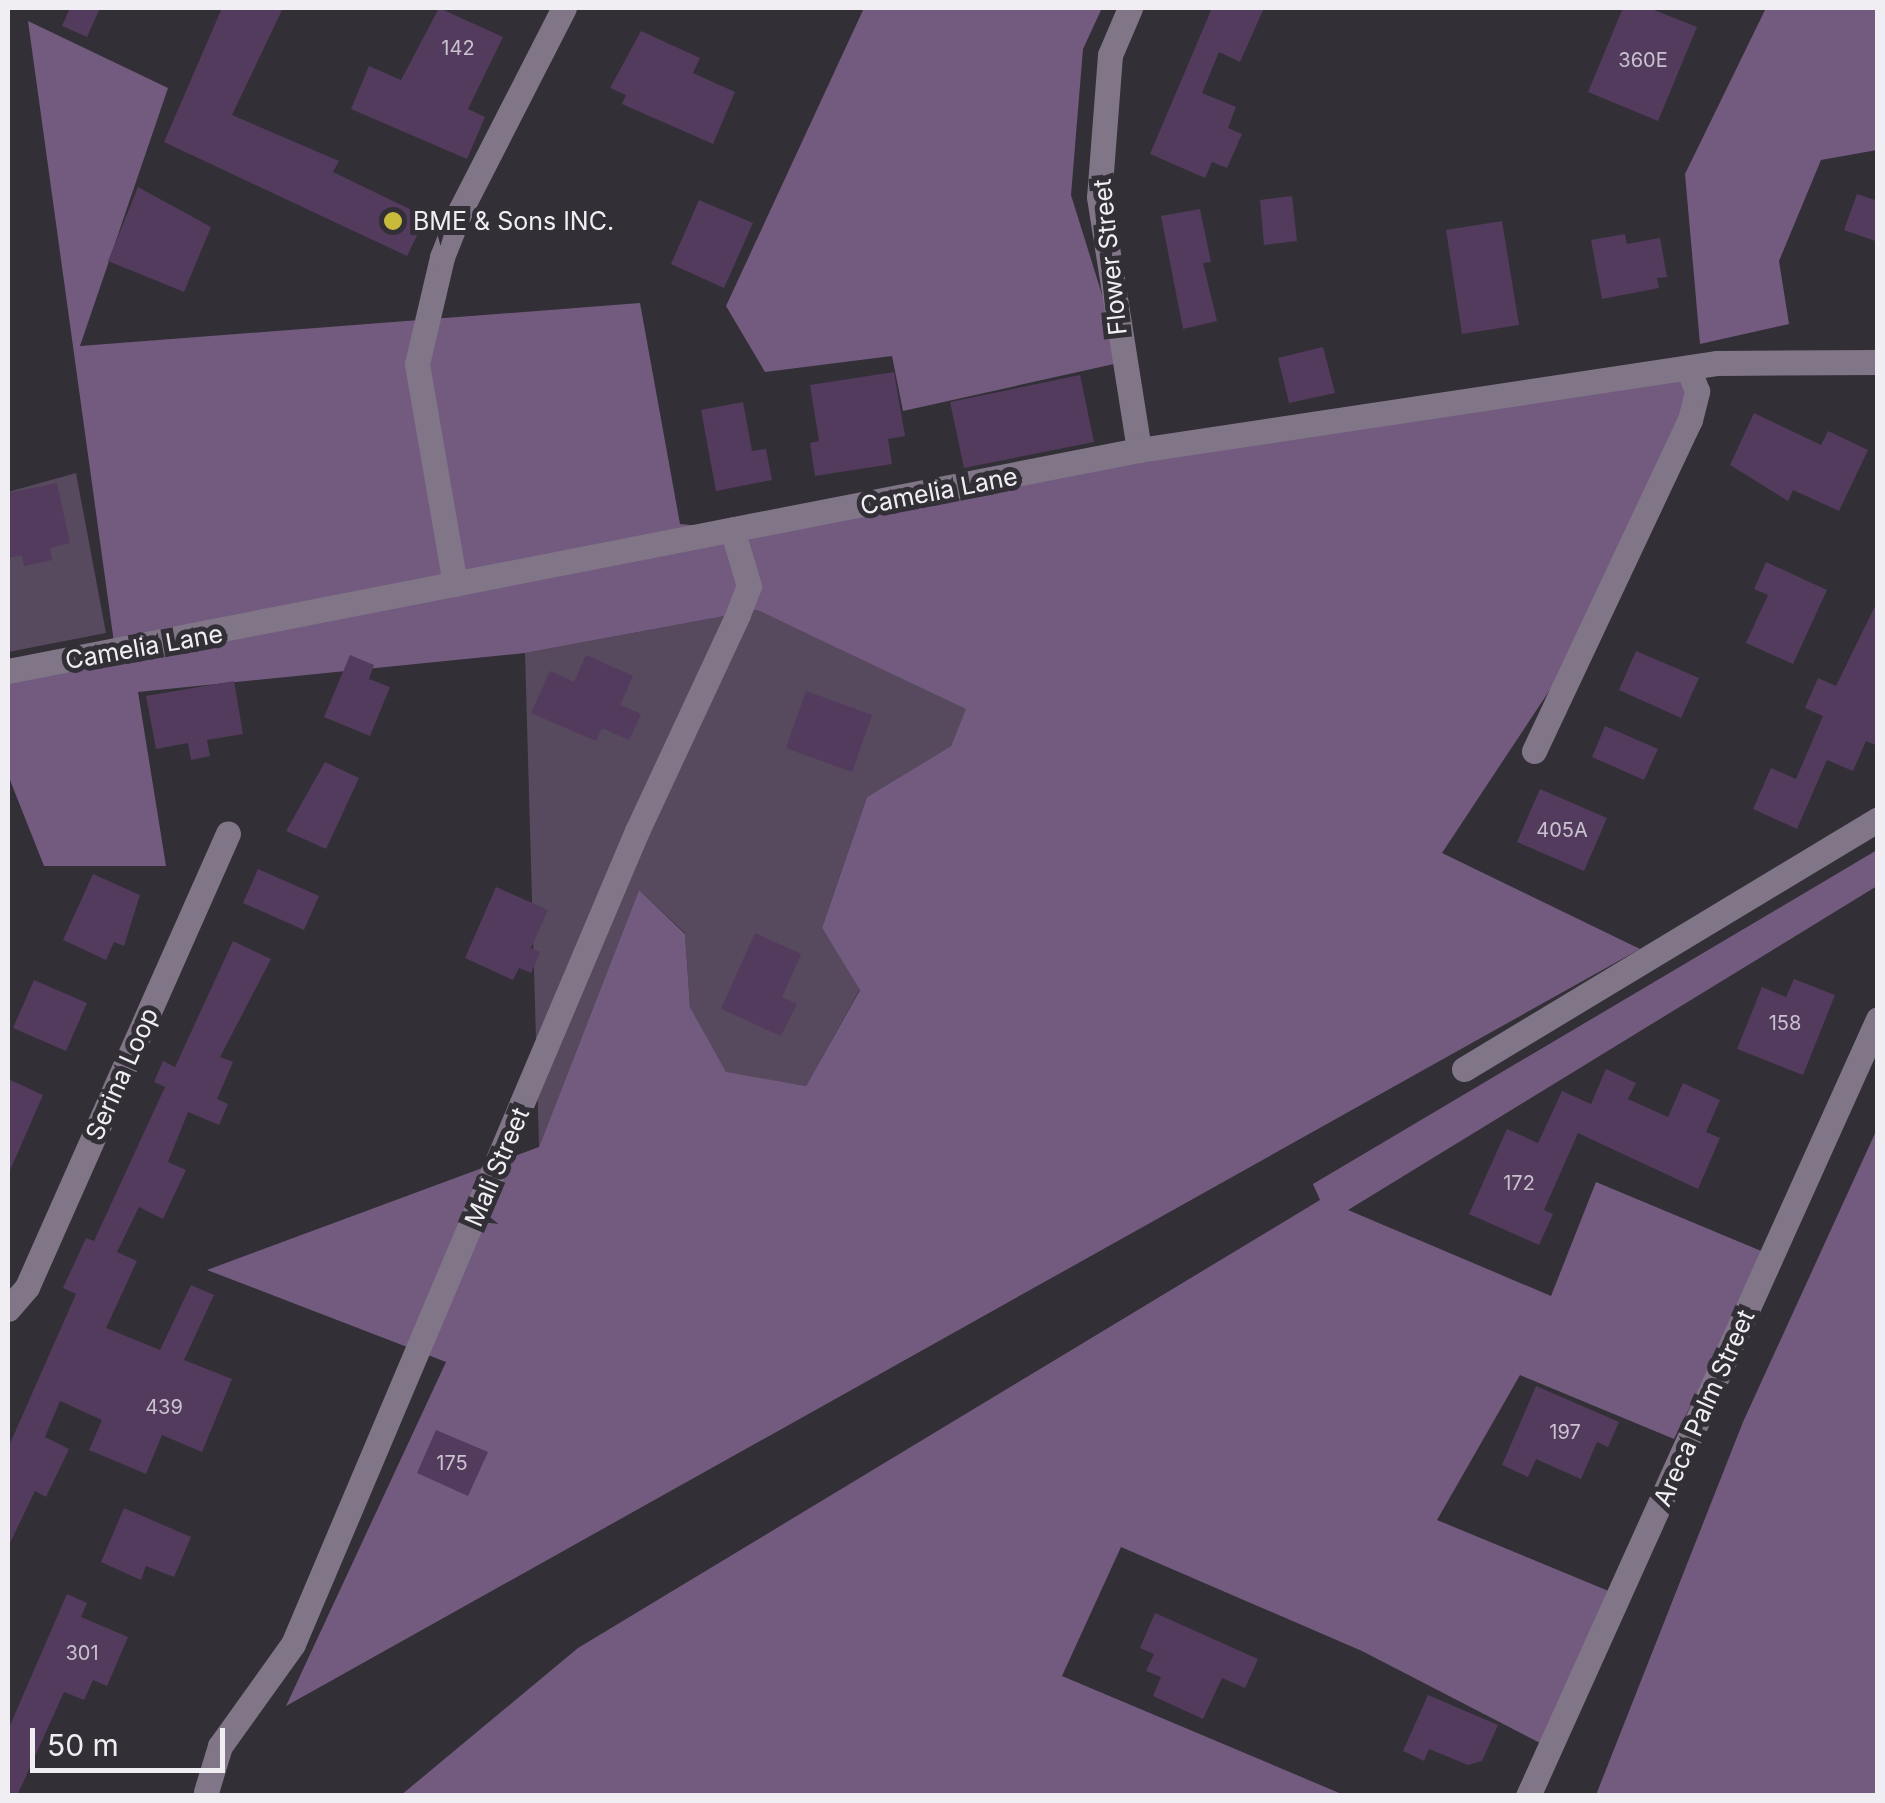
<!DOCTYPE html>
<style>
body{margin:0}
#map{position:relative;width:1885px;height:1803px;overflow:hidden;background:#332f36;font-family:Inter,sans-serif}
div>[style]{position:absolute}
.green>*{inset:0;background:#57495e}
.forest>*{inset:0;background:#725b7f}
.building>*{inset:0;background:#523b5d}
.minor>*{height:25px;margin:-12.5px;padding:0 12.5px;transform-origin:12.5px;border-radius:12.5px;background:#817687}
.dots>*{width:28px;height:28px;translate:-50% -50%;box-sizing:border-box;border:5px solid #332f36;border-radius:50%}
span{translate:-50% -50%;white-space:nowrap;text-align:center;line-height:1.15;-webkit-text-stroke:10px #332f36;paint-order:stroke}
.number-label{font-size:20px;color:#c9c1ce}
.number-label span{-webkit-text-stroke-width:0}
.poi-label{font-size:25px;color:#f1eef3}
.left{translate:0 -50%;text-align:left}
.street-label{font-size:25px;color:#f1eef3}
.frame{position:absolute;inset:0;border:10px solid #f1eef3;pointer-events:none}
.scale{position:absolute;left:30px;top:1728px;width:195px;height:45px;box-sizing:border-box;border:5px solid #f1eef3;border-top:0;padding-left:12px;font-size:30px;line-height:35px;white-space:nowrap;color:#f1eef3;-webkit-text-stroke:8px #332f36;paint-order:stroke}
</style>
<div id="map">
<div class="green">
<div style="clip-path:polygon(76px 473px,106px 633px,8px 652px,8px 492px)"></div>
<div style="clip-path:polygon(757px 610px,967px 708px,951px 746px,867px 797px,822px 928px,860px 989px,806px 1086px,726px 1073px,690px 1007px,685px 933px,639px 890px,539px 1147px,525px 653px)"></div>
</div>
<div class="forest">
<div style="clip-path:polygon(864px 8px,1102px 8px,1083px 49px,1071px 195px,1123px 362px,903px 411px,892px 356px,765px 372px,726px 306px)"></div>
<div style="clip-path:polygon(1766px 8px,1877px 8px,1877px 150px,1821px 160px,1779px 261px,1789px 324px,1700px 344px,1685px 174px)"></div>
<div style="clip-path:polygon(28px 21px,168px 88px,80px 346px,640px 303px,680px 524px,732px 529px,1688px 368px,1697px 399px,1600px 614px,1442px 853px,1640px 949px,286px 1706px,446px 1362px,207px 1270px,539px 1147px,639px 890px,685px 934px,690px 1007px,726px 1072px,806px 1086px,860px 990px,822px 928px,867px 797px,951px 746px,966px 709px,757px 610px,525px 653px,138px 692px,166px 866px,44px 866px,8px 775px,8px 671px,115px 650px)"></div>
<div style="clip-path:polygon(1877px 850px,1877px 886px,1348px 1210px,1551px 1296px,1596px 1182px,1766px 1253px,1674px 1439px,1520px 1375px,1437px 1520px,1611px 1592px,1542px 1744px,1362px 1651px,1121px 1547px,1062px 1676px,1344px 1795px,400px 1796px,578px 1648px,1320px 1200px,1313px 1184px)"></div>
<div style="clip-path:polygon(1877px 1129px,1877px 1795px,1596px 1795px,1743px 1422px)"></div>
</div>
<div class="building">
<div style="clip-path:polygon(70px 8px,100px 8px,87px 37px,62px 26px)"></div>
<div style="clip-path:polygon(222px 8px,283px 8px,232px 115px,339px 161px,333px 172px,426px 217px,407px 256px,164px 142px)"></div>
<div style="clip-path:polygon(439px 8px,503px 37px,468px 109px,485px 117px,467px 159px,351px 109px,369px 66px,401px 80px)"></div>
<div style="clip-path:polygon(1212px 8px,1264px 8px,1240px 62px,1219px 52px,1202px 93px,1236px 107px,1228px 128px,1242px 134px,1227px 168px,1212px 162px,1205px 178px,1150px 154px)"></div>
<div style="clip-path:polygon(1623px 8px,1649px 8px,1697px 27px,1658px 121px,1588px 92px)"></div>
<div style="clip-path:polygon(641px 31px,700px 58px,693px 73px,735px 92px,713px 144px,622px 104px,626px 95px,610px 88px)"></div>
<div style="clip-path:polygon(138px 187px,211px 227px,184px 292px,108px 261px)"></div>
<div style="clip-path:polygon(1857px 194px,1878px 201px,1878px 242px,1844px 230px)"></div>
<div style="clip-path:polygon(1292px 196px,1297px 241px,1264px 245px,1260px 200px)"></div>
<div style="clip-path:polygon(699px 200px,753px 223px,724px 288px,671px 264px)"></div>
<div style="clip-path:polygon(1200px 209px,1211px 262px,1203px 263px,1217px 321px,1183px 329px,1161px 216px)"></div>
<div style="clip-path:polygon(1502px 221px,1519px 325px,1462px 334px,1446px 230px)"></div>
<div style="clip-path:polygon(1625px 234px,1627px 244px,1660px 238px,1667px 277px,1657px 278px,1659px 288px,1602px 299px,1591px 240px)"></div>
<div style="clip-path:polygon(1323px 347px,1335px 393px,1289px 403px,1278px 358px)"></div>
<div style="clip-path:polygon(894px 372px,905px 436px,888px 439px,892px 464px,815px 476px,810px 443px,819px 441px,810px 385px)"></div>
<div style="clip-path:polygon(1080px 375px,1094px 442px,964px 468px,950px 402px)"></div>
<div style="clip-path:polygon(743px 402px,752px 451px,766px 449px,772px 480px,716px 491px,701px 410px)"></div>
<div style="clip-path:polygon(1754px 413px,1821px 445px,1828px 431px,1868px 450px,1839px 511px,1793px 490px,1788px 501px,1730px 465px)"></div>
<div style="clip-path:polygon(57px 483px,70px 543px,50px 548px,52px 560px,24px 566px,22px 555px,8px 558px,8px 493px)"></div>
<div style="clip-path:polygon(1766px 562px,1827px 590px,1793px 664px,1746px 643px,1768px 595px,1754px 589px)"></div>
<div style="clip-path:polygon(1878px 600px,1878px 746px,1866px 741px,1853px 771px,1827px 760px,1797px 829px,1753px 809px,1771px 768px,1796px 779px,1823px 716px,1805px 708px,1818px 678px,1836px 686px)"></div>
<div style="clip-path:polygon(1636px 651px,1699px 678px,1681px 718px,1619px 690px)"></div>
<div style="clip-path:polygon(350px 655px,374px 665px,369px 679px,390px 687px,370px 736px,324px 717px)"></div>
<div style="clip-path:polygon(586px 655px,633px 676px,620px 705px,641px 714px,629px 740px,602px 728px,596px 741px,531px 713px,550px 671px,574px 682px)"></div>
<div style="clip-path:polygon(234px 681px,243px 734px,207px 740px,210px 756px,191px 760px,188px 743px,156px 749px,146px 696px)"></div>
<div style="clip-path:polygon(806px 691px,872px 715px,852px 772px,786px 748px)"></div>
<div style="clip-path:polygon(1605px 726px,1658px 749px,1644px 780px,1592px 757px)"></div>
<div style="clip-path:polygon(325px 762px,359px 778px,326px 849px,286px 831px)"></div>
<div style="clip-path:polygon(1540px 789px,1607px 818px,1584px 871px,1517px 842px)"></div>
<div style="clip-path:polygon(258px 869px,319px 896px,304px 930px,243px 903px)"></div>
<div style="clip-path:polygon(93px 874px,140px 895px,124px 946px,114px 942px,106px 960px,63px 940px)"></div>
<div style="clip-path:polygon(496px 887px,548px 910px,531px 948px,540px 952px,531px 973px,519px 968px,513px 980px,465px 958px)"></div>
<div style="clip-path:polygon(755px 933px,801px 954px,782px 997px,797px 1004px,781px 1036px,721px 1009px)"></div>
<div style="clip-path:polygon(233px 941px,271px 959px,220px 1057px,233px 1062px,217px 1099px,228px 1104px,219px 1125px,188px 1112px,168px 1162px,186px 1170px,163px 1219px,139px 1207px,117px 1252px,137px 1261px,106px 1328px,160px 1350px,191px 1285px,214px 1295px,184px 1360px,232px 1379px,202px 1452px,162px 1435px,146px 1474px,89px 1450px,102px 1420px,60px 1401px,45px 1437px,69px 1449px,46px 1497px,35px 1491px,8px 1547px,8px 1448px,76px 1294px,63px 1288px,86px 1238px,94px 1241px,165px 1087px,154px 1082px,163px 1061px,175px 1067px)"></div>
<div style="clip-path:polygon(1794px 979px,1835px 995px,1803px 1075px,1737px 1049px,1762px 987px,1786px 997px)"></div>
<div style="clip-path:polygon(34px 980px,87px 1003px,66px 1051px,13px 1028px)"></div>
<div style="clip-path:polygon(1606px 1069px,1636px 1083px,1628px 1099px,1668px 1117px,1683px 1083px,1720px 1100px,1706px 1132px,1720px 1138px,1698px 1189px,1578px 1133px,1544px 1210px,1553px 1214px,1539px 1245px,1469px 1214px,1507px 1129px,1538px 1143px,1562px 1091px,1591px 1104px)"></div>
<div style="clip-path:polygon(8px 1079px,43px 1095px,8px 1175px)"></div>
<div style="clip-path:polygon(1536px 1386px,1619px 1422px,1608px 1447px,1597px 1442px,1581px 1479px,1536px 1459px,1528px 1477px,1502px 1465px)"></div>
<div style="clip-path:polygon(436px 1430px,488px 1452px,468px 1496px,417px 1473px)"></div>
<div style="clip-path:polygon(124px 1508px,191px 1537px,174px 1577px,146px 1566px,141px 1580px,101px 1562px)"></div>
<div style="clip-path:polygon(67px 1594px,87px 1603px,81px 1617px,128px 1637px,107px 1686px,93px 1680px,84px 1700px,64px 1692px,17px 1796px,8px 1796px,8px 1730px)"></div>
<div style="clip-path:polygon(1155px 1613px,1258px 1659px,1245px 1688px,1222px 1678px,1203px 1719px,1153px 1696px,1161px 1677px,1146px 1671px,1154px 1654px,1140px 1648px)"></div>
<div style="clip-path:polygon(1428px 1695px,1498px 1725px,1482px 1761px,1468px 1765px,1429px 1749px,1424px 1761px,1403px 1751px)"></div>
</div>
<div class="minor">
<div style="left:1130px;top:8px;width:51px;rotate:113.1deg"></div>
<div style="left:1110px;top:55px;width:142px;rotate:94.4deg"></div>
<div style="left:1099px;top:197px;width:256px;rotate:81deg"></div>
<div style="left:455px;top:584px;width:223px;rotate:-99.8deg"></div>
<div style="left:417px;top:364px;width:110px;rotate:-76.8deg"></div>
<div style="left:442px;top:257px;width:52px;rotate:-68.4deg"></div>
<div style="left:461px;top:209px;width:226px;rotate:-62.9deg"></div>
<div style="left:8px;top:671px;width:1152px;rotate:-11.06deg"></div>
<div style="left:1139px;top:450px;width:585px;rotate:-8.56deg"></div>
<div style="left:1717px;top:363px;width:161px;rotate:-0.4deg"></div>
<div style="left:1534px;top:751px;width:366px;rotate:-64.8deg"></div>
<div style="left:1690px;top:420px;width:30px;rotate:-76deg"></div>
<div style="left:1697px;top:391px;width:25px;rotate:-111deg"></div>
<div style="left:1464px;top:1069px;width:484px;rotate:-31.1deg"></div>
<div style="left:8px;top:1309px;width:29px;rotate:-49deg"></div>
<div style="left:27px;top:1287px;width:496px;rotate:-66.1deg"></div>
<div style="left:206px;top:1792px;width:48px;rotate:-73.1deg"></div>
<div style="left:220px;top:1746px;width:125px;rotate:-54.4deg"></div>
<div style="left:293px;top:1644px;width:883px;rotate:-67.07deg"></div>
<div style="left:637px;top:831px;width:239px;rotate:-65deg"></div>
<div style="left:738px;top:614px;width:30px;rotate:-69deg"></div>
<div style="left:749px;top:586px;width:59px;rotate:-106.6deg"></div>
<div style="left:1528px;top:1796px;width:852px;rotate:-65.75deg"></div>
</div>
<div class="dots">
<div style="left:393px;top:221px;background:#c8bb3b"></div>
</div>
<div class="number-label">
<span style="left:458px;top:48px">142</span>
<span style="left:1643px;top:60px">360E</span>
<span style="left:1562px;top:830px">405A</span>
<span style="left:1785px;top:1023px">158</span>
<span style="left:1519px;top:1183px">172</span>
<span style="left:164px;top:1407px">439</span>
<span style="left:1565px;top:1432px">197</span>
<span style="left:452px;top:1463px">175</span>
<span style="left:82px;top:1653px">301</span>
</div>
<div class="poi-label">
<span class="left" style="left:413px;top:221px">BME &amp; Sons INC.</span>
</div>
<div class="street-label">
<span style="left:1110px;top:257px;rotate:-96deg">Flower Street</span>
<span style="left:939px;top:491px;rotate:-11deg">Camelia Lane</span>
<span style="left:144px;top:647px;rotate:-10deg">Camelia Lane</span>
<span style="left:122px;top:1074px;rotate:-66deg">Serina Loop</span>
<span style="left:497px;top:1167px;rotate:-67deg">Mali Street</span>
<span style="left:1704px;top:1408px;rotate:-66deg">Areca Palm Street</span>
</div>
<div class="frame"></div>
<div class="scale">50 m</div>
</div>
